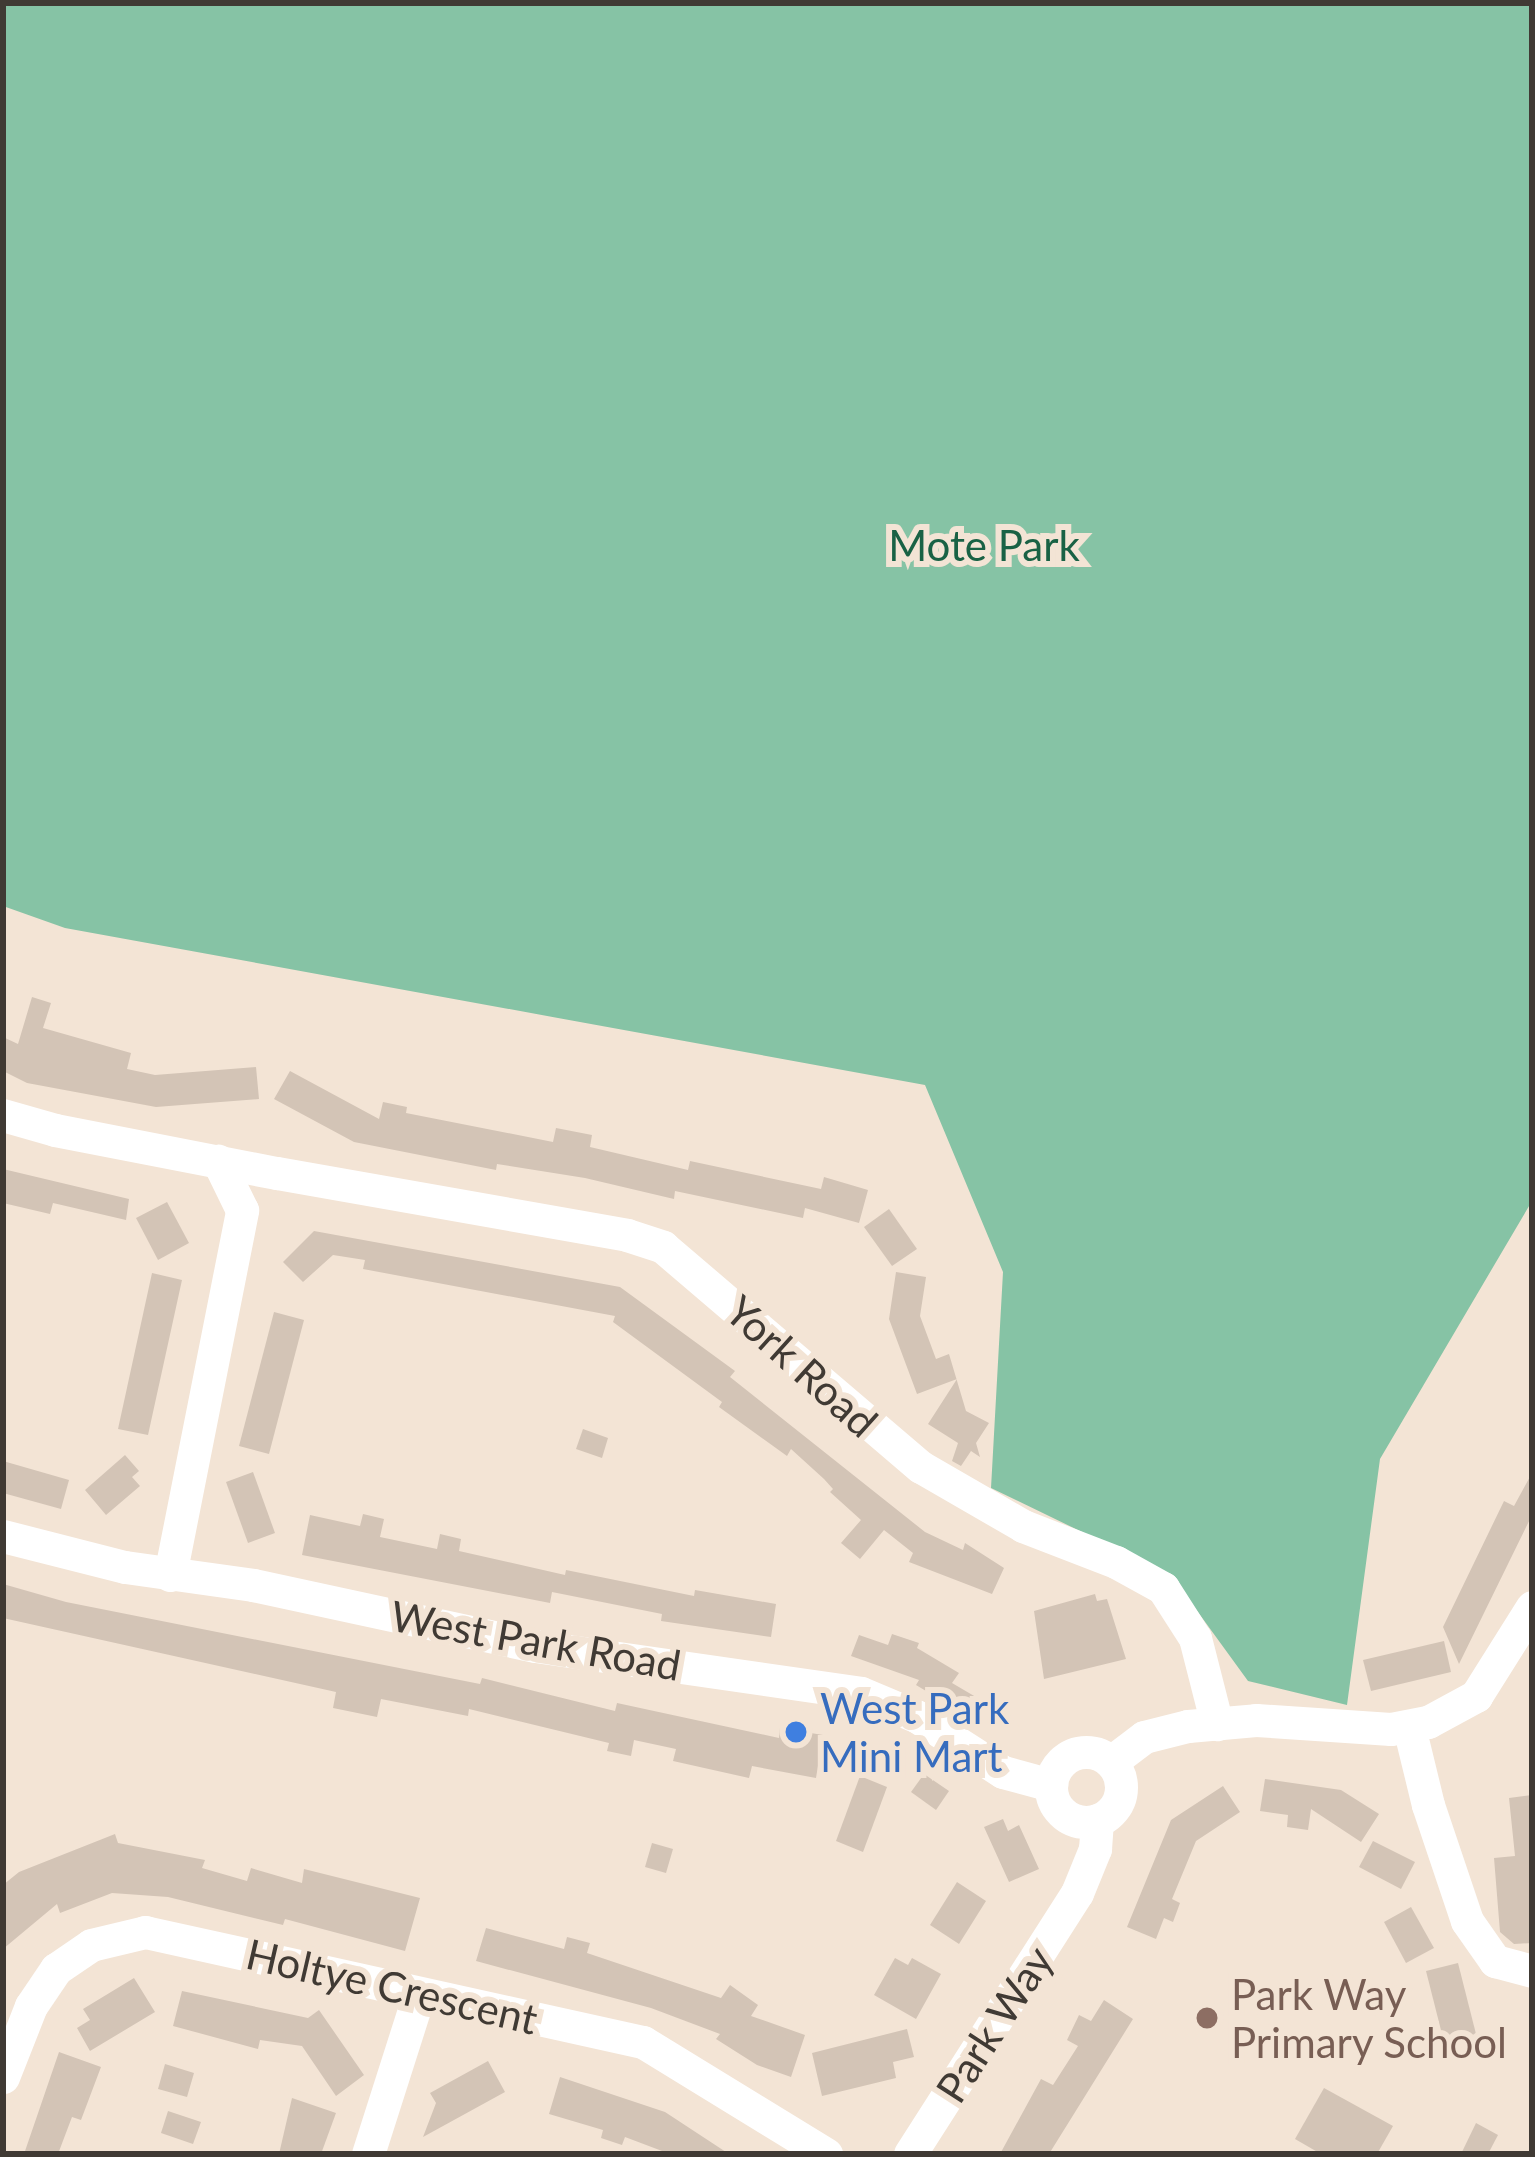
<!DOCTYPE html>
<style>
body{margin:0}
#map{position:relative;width:1535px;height:2157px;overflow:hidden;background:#f3e4d5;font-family:Lato,sans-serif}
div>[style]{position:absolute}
.green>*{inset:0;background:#86c3a5}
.building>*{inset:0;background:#d3c4b6}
.minor>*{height:33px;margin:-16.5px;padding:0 16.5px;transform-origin:16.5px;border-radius:16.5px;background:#fff}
.minor>.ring{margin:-16.5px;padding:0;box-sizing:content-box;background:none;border:33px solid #fff;border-radius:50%}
.dots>*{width:33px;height:33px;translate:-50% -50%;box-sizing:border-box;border:6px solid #f3e4d5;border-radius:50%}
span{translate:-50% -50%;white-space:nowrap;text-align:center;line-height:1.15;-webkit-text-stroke:12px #f3e4d5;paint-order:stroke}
.park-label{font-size:42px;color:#196245}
.street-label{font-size:42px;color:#403a34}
.shop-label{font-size:42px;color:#366cbe}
.left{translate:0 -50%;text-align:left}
.education-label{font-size:42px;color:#785e54}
.frame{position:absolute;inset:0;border:6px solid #403a34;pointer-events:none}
</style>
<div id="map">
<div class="green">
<div style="clip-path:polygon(3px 3px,1532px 3px,1532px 1201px,1380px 1459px,1347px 1705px,1248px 1681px,1171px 1575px,991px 1488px,1003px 1272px,925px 1085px,65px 928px,3px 906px)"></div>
</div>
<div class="building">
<div style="clip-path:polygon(32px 997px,51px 1003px,43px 1028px,131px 1053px,127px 1069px,155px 1075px,256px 1067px,259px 1099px,156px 1107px,27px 1083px,3px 1071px,3px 1037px,18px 1044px)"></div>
<div style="clip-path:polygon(290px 1071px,379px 1119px,383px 1102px,407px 1107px,406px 1113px,553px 1142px,556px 1128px,592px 1135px,590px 1147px,688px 1170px,690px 1161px,821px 1189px,824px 1177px,868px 1190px,859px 1223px,805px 1208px,803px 1218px,675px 1191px,674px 1199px,585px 1178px,497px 1164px,496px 1170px,354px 1142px,274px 1099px)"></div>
<div style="clip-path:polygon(3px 1169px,129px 1199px,126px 1220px,53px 1203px,50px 1214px,3px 1203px)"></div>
<div style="clip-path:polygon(167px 1202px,189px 1243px,158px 1260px,136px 1218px)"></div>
<div style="clip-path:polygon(889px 1209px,917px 1249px,892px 1266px,864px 1227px)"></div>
<div style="clip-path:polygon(314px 1231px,620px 1287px,735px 1371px,730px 1377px,925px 1532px,963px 1550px,965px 1543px,1004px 1568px,992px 1594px,909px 1562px,913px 1553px,884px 1530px,860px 1559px,841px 1543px,861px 1520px,830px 1492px,833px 1489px,824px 1479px,791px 1449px,787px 1456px,719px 1407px,722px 1402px,613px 1322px,615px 1316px,363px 1269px,365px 1260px,333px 1255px,303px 1282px,283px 1262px)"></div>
<div style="clip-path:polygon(896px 1272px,926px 1277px,920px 1316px,936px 1359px,949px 1354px,966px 1411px,989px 1423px,976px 1443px,980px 1457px,971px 1451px,961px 1466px,952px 1461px,958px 1443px,928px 1424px,957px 1379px,917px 1394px,889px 1319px)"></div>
<div style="clip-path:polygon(152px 1273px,182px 1280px,148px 1435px,118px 1429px)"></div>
<div style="clip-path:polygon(274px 1312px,304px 1320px,269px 1454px,239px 1446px)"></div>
<div style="clip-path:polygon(583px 1429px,608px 1438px,602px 1458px,576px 1449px)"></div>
<div style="clip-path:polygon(125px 1455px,139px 1471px,132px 1477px,140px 1486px,106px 1515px,85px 1490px)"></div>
<div style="clip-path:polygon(3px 1461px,69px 1480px,61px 1509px,3px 1493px)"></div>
<div style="clip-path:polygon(253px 1472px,275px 1533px,248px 1543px,226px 1482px)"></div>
<div style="clip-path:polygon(1532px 1473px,1532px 1515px,1459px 1664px,1443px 1627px,1504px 1501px,1514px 1506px)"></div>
<div style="clip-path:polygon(363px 1514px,384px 1519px,380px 1537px,437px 1549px,440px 1534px,461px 1539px,459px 1551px,565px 1575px,566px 1570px,694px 1596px,695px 1590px,776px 1604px,771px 1637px,661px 1621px,662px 1614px,552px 1592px,550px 1603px,302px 1555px,310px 1515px,360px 1526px)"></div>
<div style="clip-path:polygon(3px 1584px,66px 1602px,480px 1684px,482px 1678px,615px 1711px,617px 1703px,779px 1738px,780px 1728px,823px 1735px,816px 1778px,752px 1766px,749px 1778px,673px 1761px,676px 1749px,634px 1740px,631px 1756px,607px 1751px,609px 1743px,469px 1709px,468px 1716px,381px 1699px,377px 1717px,333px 1708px,336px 1692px,3px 1618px)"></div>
<div style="clip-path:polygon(1095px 1594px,1097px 1601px,1107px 1599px,1126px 1659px,1044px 1679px,1034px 1611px)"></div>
<div style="clip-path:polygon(892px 1634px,919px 1643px,917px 1648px,959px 1673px,952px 1683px,981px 1700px,971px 1718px,916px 1685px,919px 1680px,851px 1656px,859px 1635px,888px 1645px)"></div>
<div style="clip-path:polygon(1444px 1641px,1451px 1672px,1371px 1691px,1363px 1660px)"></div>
<div style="clip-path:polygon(924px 1774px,949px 1791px,936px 1810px,911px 1792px)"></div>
<div style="clip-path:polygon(860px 1776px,887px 1787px,863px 1852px,836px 1841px)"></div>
<div style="clip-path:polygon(1265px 1779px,1341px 1790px,1379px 1814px,1361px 1842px,1311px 1809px,1308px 1830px,1287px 1827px,1288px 1815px,1260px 1811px)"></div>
<div style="clip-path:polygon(1223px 1786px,1240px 1812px,1196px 1841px,1172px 1899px,1180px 1903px,1173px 1922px,1164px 1918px,1156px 1939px,1127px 1927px,1171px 1820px)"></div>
<div style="clip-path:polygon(1532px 1795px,1532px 1943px,1514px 1944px,1500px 1932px,1494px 1858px,1515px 1856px,1509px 1798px)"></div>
<div style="clip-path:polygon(1003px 1819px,1008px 1831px,1019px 1825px,1039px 1869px,1009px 1882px,984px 1827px)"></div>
<div style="clip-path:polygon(115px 1834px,118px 1843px,205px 1860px,202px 1868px,247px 1881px,251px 1868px,302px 1883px,304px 1869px,420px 1898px,405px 1951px,285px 1919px,283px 1925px,168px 1897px,112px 1893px,60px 1913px,57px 1904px,3px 1949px,3px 1885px,19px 1872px)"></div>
<div style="clip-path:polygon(1373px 1841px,1415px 1862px,1401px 1889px,1359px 1867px)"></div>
<div style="clip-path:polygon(652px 1843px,673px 1849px,666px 1873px,645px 1867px)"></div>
<div style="clip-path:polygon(957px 1882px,986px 1901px,959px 1944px,930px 1925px)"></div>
<div style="clip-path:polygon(1411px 1907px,1434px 1948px,1406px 1963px,1384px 1922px)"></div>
<div style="clip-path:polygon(486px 1928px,564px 1949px,567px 1937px,590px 1943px,587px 1953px,721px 1998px,730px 1985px,758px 2005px,751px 2016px,805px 2035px,791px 2077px,757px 2065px,716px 2039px,720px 2034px,651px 2008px,476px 1961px)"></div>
<div style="clip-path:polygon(895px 1958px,908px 1965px,912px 1958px,941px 1974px,916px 2019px,874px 1995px)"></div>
<div style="clip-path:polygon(1458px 1963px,1476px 2034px,1444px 2042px,1426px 1971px)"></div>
<div style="clip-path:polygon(134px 1978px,155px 2012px,90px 2051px,77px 2028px,90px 2020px,83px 2009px)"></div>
<div style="clip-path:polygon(182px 1991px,308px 2018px,319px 2010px,364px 2075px,336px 2096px,302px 2046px,260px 2040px,258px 2049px,173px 2026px)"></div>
<div style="clip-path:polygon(1104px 2000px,1133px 2019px,1049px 2154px,1000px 2154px,1041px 2079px,1053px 2085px,1078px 2046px,1067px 2040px,1079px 2015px,1091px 2021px)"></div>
<div style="clip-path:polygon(907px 2029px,914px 2057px,893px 2062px,896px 2078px,822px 2096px,812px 2053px)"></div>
<div style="clip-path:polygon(59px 2052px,101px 2067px,81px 2120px,72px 2117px,58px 2154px,24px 2154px)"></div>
<div style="clip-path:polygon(488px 2061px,505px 2092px,423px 2137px,436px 2103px,430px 2093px)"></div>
<div style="clip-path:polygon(165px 2064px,194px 2073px,187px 2097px,158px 2089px)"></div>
<div style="clip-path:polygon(560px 2077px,665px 2112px,729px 2154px,670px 2154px,625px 2137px,622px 2145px,601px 2138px,603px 2130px,549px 2114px)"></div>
<div style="clip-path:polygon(1324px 2088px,1393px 2126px,1377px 2154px,1321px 2154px,1295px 2139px)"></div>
<div style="clip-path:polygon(292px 2098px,336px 2113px,321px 2154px,279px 2154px)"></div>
<div style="clip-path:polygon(168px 2111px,201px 2122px,193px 2144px,161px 2133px)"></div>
<div style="clip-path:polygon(1476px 2123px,1498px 2135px,1488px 2154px,1461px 2154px)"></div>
</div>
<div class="minor">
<div style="left:3px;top:1115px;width:54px;rotate:16.1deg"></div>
<div style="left:55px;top:1130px;width:226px;rotate:11deg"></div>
<div style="left:277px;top:1173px;width:355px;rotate:10deg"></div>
<div style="left:627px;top:1235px;width:38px;rotate:18deg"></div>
<div style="left:663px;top:1247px;width:339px;rotate:40.5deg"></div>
<div style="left:921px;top:1467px;width:118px;rotate:30deg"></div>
<div style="left:1023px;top:1526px;width:100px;rotate:21.2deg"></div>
<div style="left:1116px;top:1562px;width:54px;rotate:29deg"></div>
<div style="left:1163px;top:1588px;width:59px;rotate:57.4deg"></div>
<div style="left:1195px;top:1638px;width:89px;rotate:75.7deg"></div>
<div style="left:3px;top:1536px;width:126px;rotate:14.3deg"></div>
<div style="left:125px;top:1567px;width:129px;rotate:8deg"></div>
<div style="left:253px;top:1585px;width:289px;rotate:12.2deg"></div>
<div style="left:535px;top:1646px;width:329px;rotate:8.2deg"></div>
<div style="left:861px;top:1693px;width:60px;rotate:22.7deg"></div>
<div style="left:916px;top:1716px;width:103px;rotate:32.8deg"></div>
<div style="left:1003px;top:1772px;width:50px;rotate:15.2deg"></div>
<div style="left:170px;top:1575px;width:372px;rotate:-78.8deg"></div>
<div style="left:242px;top:1210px;width:55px;rotate:-116.1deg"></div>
<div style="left:1409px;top:1727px;width:80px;rotate:76.3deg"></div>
<div style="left:1428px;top:1805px;width:122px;rotate:71.4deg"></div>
<div style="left:1467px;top:1921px;width:49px;rotate:55deg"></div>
<div style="left:1495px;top:1961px;width:38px;rotate:15deg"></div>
<div class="ring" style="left:1051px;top:1752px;width:37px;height:37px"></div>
<div style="left:1111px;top:1762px;width:41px;rotate:-37.1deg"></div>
<div style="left:1144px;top:1737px;width:45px;rotate:-14deg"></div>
<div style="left:1188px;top:1726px;width:68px;rotate:-5deg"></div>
<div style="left:1256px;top:1720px;width:135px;rotate:3.8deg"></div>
<div style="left:1391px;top:1729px;width:38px;rotate:-11deg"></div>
<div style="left:1428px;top:1722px;width:55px;rotate:-28.4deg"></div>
<div style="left:1476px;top:1696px;width:105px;rotate:-57.8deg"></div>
<div style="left:3px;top:2077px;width:76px;rotate:-68.5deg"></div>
<div style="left:31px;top:2006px;width:45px;rotate:-56deg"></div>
<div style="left:56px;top:1969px;width:42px;rotate:-34.4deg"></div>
<div style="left:91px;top:1945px;width:56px;rotate:-13.5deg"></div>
<div style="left:145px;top:1932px;width:510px;rotate:12.46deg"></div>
<div style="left:643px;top:2042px;width:215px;rotate:31.5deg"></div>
<div style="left:368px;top:2154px;width:168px;rotate:-72.3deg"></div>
<div style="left:910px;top:2154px;width:310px;rotate:-57.4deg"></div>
<div style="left:1077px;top:1893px;width:48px;rotate:-67.8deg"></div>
<div style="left:1095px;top:1849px;width:29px;rotate:-86deg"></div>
</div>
<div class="dots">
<div style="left:796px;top:1732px;background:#3f7fe0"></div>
<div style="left:1207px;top:2018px;background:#8d6e63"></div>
</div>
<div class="park-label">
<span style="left:984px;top:545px">Mote Park</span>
</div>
<div class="street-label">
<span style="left:802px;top:1366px;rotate:42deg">York Road</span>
<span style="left:536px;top:1640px;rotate:10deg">West Park Road</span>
<span style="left:392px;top:1986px;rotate:13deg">Holtye Crescent</span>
<span style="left:994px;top:2024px;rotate:-57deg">Park Way</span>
</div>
<div class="shop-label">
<span class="left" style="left:820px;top:1732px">West Park<br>Mini Mart</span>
</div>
<div class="education-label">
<span class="left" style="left:1231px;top:2018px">Park Way<br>Primary School</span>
</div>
<div class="frame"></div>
</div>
